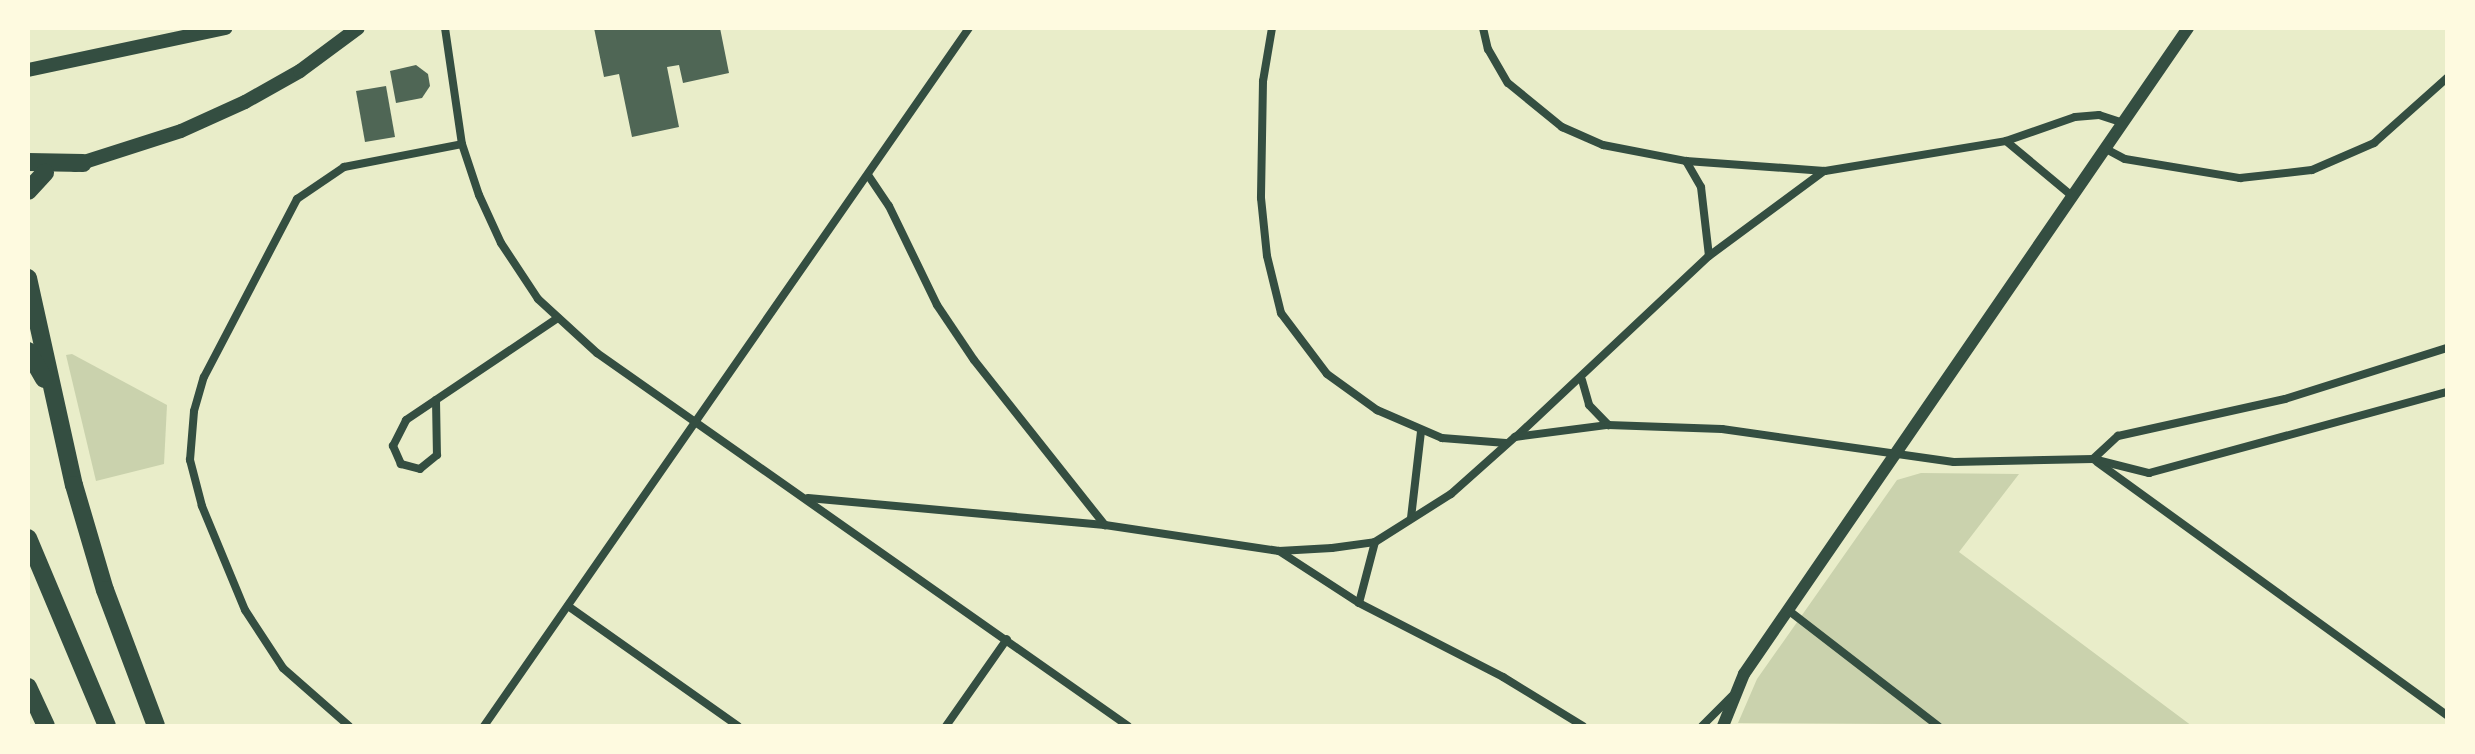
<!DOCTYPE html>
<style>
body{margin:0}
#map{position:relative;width:2475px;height:754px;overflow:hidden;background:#e9edc9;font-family:Rubik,sans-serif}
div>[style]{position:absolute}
.green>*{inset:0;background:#cad2ad}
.building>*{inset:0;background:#4f6655}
.minor>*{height:8px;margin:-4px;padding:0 4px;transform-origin:4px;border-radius:4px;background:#344e41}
.tertiary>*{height:12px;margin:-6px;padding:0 6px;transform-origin:6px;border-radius:6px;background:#344e41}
.secondary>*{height:14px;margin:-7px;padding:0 7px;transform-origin:7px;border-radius:7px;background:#344e41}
.motorway>*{height:18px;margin:-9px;padding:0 9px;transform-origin:9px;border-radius:9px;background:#344e41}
span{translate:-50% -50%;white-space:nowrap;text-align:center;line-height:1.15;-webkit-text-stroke:8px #fefae0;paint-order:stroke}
.frame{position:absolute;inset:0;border:30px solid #fefae0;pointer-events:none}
</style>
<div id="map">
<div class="green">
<div style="clip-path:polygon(72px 354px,167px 405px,164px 464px,96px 481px,66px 355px)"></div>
<div style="clip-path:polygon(1921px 473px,2019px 474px,1959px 552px,2192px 726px,1738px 723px,1757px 679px,1897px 480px)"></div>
</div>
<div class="building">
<div style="clip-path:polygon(594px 28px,720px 28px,729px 73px,683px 83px,679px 65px,667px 67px,679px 127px,632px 137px,619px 74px,604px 77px)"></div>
<div style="clip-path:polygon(416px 65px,428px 74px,430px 86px,422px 98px,396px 103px,390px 71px)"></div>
<div style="clip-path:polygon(386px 86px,395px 137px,365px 142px,356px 91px)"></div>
</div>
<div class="minor">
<div style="left:445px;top:28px;width:117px;rotate:81.7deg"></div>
<div style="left:462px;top:144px;width:54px;rotate:71.6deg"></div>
<div style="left:479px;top:195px;width:53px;rotate:65.4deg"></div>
<div style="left:501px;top:243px;width:67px;rotate:56.5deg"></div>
<div style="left:538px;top:299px;width:80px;rotate:42.5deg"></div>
<div style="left:597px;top:353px;width:649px;rotate:35.09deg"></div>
<div style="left:1272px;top:28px;width:54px;rotate:99.6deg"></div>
<div style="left:1263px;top:81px;width:117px;rotate:91deg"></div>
<div style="left:1261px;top:198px;width:58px;rotate:84.1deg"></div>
<div style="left:1267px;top:256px;width:59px;rotate:76.2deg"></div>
<div style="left:1281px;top:313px;width:76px;rotate:53deg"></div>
<div style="left:1327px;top:374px;width:62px;rotate:35.8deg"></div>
<div style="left:1377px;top:410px;width:71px;rotate:23.3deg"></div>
<div style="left:1442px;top:438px;width:64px;rotate:4.5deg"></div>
<div style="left:1483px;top:28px;width:22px;rotate:77deg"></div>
<div style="left:1488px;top:49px;width:39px;rotate:60deg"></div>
<div style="left:1508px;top:83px;width:70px;rotate:39.2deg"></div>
<div style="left:1562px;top:127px;width:45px;rotate:23.7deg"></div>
<div style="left:1603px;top:145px;width:85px;rotate:10.9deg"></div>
<div style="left:1686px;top:161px;width:139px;rotate:4.1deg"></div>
<div style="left:1825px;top:171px;width:183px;rotate:-9.4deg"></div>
<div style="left:2006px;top:141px;width:73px;rotate:-19.2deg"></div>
<div style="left:2075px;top:117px;width:24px;rotate:-5deg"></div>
<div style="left:2099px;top:115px;width:25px;rotate:18deg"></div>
<div style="left:2006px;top:141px;width:86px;rotate:39.8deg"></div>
<div style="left:2106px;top:149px;width:21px;rotate:28deg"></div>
<div style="left:2125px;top:159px;width:117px;rotate:9.4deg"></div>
<div style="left:2240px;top:178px;width:72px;rotate:-6.3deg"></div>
<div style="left:2312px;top:170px;width:68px;rotate:-23.5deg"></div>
<div style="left:2374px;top:143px;width:98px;rotate:-41.7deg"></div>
<div style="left:1686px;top:161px;width:30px;rotate:60deg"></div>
<div style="left:1701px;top:187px;width:69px;rotate:83.4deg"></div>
<div style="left:868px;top:175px;width:37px;rotate:56deg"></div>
<div style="left:889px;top:206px;width:110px;rotate:64.1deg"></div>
<div style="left:937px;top:305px;width:66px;rotate:56.1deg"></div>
<div style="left:974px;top:360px;width:211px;rotate:51.6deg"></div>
<div style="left:1582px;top:380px;width:26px;rotate:74deg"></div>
<div style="left:1589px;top:405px;width:28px;rotate:46deg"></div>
<div style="left:436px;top:400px;width:55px;rotate:89deg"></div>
<div style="left:437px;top:455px;width:22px;rotate:141deg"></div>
<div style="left:420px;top:469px;width:20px;rotate:-165deg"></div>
<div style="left:401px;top:464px;width:20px;rotate:-114deg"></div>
<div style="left:393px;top:446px;width:29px;rotate:-63deg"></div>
<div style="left:406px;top:420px;width:183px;rotate:-33.9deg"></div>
<div style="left:1517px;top:436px;width:263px;rotate:-43.2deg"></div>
<div style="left:1709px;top:256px;width:143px;rotate:-36.5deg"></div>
<div style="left:2093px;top:459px;width:34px;rotate:-43deg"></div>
<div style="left:2118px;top:436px;width:171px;rotate:-12.5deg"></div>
<div style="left:2285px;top:399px;width:170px;rotate:-17.5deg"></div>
<div style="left:2097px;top:462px;width:432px;rotate:35.9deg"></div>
<div style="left:808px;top:498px;width:298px;rotate:5.2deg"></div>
<div style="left:1105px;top:525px;width:176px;rotate:8.5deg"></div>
<div style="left:1279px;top:551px;width:53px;rotate:-3.2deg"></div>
<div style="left:1332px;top:548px;width:43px;rotate:-7.9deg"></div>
<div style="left:1375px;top:542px;width:90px;rotate:-32.3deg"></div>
<div style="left:1451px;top:494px;width:86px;rotate:-41.7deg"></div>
<div style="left:1515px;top:437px;width:94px;rotate:-7.4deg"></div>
<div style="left:1608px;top:425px;width:114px;rotate:2deg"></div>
<div style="left:1722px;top:429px;width:234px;rotate:8.1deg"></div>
<div style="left:1954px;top:462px;width:139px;rotate:-1.2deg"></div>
<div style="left:2093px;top:459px;width:58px;rotate:14deg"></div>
<div style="left:2149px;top:473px;width:309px;rotate:-15.2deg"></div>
<div style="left:1411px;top:518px;width:87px;rotate:-83.4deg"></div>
<div style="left:1279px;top:551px;width:95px;rotate:33deg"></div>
<div style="left:1359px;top:603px;width:162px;rotate:27.2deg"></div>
<div style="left:1503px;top:677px;width:94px;rotate:31.5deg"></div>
<div style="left:1359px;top:603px;width:63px;rotate:-75.3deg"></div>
<div style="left:568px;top:606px;width:208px;rotate:35.2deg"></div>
<div style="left:1788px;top:610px;width:190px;rotate:37.7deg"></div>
<div style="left:349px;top:726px;width:88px;rotate:-138.7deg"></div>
<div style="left:283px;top:668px;width:69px;rotate:-123.2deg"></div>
<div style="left:245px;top:610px;width:113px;rotate:-112.5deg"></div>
<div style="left:202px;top:506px;width:48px;rotate:-104.6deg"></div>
<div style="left:190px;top:460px;width:49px;rotate:-85.3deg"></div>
<div style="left:194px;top:411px;width:35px;rotate:-74deg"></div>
<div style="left:204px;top:377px;width:201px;rotate:-62.4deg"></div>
<div style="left:297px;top:199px;width:57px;rotate:-34.2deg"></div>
<div style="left:344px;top:167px;width:120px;rotate:-11deg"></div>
<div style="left:484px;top:726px;width:850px;rotate:-55.21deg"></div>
<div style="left:946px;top:726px;width:106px;rotate:-55deg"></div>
<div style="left:1702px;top:726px;width:42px;rotate:-45deg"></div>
</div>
<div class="tertiary">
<div style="left:1723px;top:726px;width:56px;rotate:-68deg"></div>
<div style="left:1744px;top:674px;width:784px;rotate:-55.5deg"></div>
</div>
<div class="secondary">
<div style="left:28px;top:70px;width:202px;rotate:-12deg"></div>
<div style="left:75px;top:165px;width:111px;rotate:-17.8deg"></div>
<div style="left:181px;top:131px;width:70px;rotate:-24.4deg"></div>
<div style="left:245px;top:102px;width:63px;rotate:-29.4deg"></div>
<div style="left:300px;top:71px;width:72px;rotate:-36.6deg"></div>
</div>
<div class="motorway">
<div style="left:28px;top:162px;width:55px;rotate:1deg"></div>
<div style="left:28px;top:191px;width:25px;rotate:-47deg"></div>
<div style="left:28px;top:278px;width:212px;rotate:77.5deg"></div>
<div style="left:74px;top:485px;width:109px;rotate:73.6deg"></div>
<div style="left:105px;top:590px;width:145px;rotate:69.4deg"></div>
<div style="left:28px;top:351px;width:32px;rotate:60deg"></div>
<div style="left:28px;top:538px;width:204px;rotate:67.2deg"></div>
<div style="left:28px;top:687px;width:43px;rotate:65.2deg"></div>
</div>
<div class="frame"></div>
</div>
